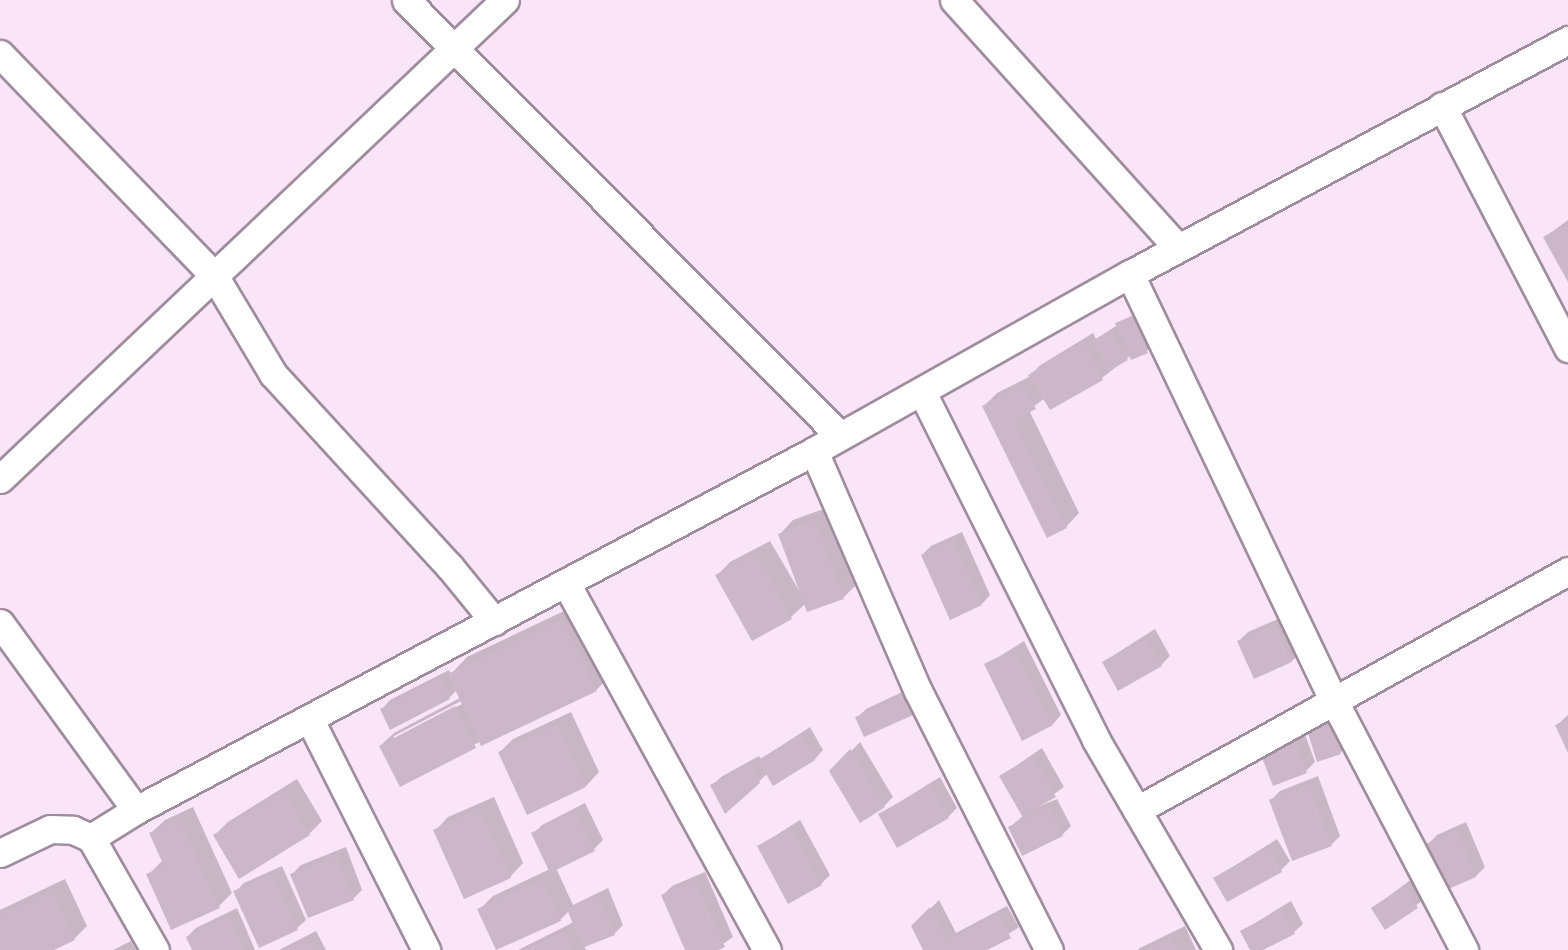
<!DOCTYPE html>
<style>
body{margin:0}
#map{position:relative;width:1568px;height:950px;overflow:hidden;background:#fae4f7;font-family:Lato,sans-serif}
div>[style]{position:absolute}
.shadow>*{inset:0;background:#0003}
.building>*{inset:0;background:#ccb7c9}
.roads{filter:drop-shadow(2px 0 #9f8c9d) drop-shadow(-2px 0 #9f8c9d) drop-shadow(0 2px #9f8c9d) drop-shadow(0 -2px #9f8c9d)}
.minor>*{height:27px;margin:-13.5px;padding:0 13.5px;transform-origin:13.5px;border-radius:13.5px;background:#fff}
span{translate:-50% -50%;white-space:nowrap;text-align:center;line-height:1.15;-webkit-text-stroke:4.5px #fff6fd;paint-order:stroke}
</style>
<div id="map">
<div class="shadow">
<div style="clip-path:polygon(1568px 220px,1568px 277px,1545px 237px)"></div>
<div style="clip-path:polygon(1136px 313px,1151px 347px,1147px 351px,1131px 355px,1102px 378px,1045px 398px,1029px 410px,1079px 513px,1066px 527px,984px 406px,997px 393px,1031px 376px,1039px 366px,1093px 333px,1096px 339px)"></div>
<div style="clip-path:polygon(829px 507px,857px 584px,843px 598px,806px 603px,791px 617px,752px 639px,717px 576px,730px 562px,770px 541px,804px 599px,780px 534px,793px 520px)"></div>
<div style="clip-path:polygon(962px 532px,990px 595px,982px 604px,951px 618px,922px 555px,931px 546px)"></div>
<div style="clip-path:polygon(evenodd,581px 603px,614px 673px,596px 690px,481px 741px,401px 785px,380px 746px,394px 733px,460px 698px,457px 690px,449px 698px,382px 709px,390px 700px,449px 670px,451px 674px,467px 657px,581px 603px,461px 701px,462px 704px,394px 739px,394px 736px,461px 701px)"></div>
<div style="clip-path:polygon(1285px 616px,1301px 652px,1292px 661px,1255px 677px,1239px 641px,1248px 632px)"></div>
<div style="clip-path:polygon(1155px 629px,1170px 656px,1161px 665px,1103px 662px)"></div>
<div style="clip-path:polygon(1024px 641px,1061px 715px,1053px 724px,986px 665px)"></div>
<div style="clip-path:polygon(913px 687px,921px 705px,912px 714px,857px 718px,866px 709px)"></div>
<div style="clip-path:polygon(571px 712px,599px 772px,586px 786px,527px 813px,500px 752px,513px 739px)"></div>
<div style="clip-path:polygon(1339px 712px,1349px 744px,1340px 753px,1317px 719px)"></div>
<div style="clip-path:polygon(1568px 715px,1568px 749px,1557px 725px)"></div>
<div style="clip-path:polygon(810px 727px,823px 750px,815px 759px,768px 773px,726px 812px,712px 786px,721px 777px,759px 756px,761px 759px)"></div>
<div style="clip-path:polygon(1303px 729px,1315px 762px,1306px 771px,1261px 751px)"></div>
<div style="clip-path:polygon(860px 742px,893px 797px,884px 806px,831px 772px)"></div>
<div style="clip-path:polygon(1042px 748px,1064px 787px,1033px 809px,1057px 799px,1071px 826px,1062px 835px,1010px 827px,1023px 816px,1001px 776px)"></div>
<div style="clip-path:polygon(1318px 776px,1340px 836px,1331px 845px,1271px 800px,1280px 791px)"></div>
<div style="clip-path:polygon(940px 777px,957px 808px,948px 817px,880px 814px)"></div>
<div style="clip-path:polygon(297px 779px,322px 821px,309px 834px,215px 835px,228px 822px)"></div>
<div style="clip-path:polygon(494px 797px,523px 863px,510px 877px,435px 831px,448px 817px)"></div>
<div style="clip-path:polygon(585px 803px,603px 840px,594px 849px,556px 868px,573px 905px,608px 888px,623px 925px,614px 934px,584px 946px,586px 950px,518px 950px,574px 922px,569px 911px,560px 920px,479px 910px,493px 896px,550px 869px,533px 834px,542px 825px)"></div>
<div style="clip-path:polygon(193px 807px,232px 893px,219px 906px,148px 875px,163px 860px,151px 833px,165px 820px)"></div>
<div style="clip-path:polygon(800px 820px,830px 875px,821px 884px,759px 846px)"></div>
<div style="clip-path:polygon(1466px 822px,1485px 867px,1476px 876px,1447px 888px,1428px 844px,1437px 835px)"></div>
<div style="clip-path:polygon(1277px 839px,1290px 861px,1281px 870px,1215px 878px)"></div>
<div style="clip-path:polygon(346px 847px,362px 890px,354px 898px,309px 917px,292px 874px,301px 865px)"></div>
<div style="clip-path:polygon(282px 866px,306px 920px,297px 928px,235px 892px,244px 883px)"></div>
<div style="clip-path:polygon(705px 872px,733px 937px,714px 950px,686px 950px,663px 895px,672px 886px)"></div>
<div style="clip-path:polygon(1413px 878px,1426px 898px,1385px 928px,1373px 908px)"></div>
<div style="clip-path:polygon(65px 879px,87px 926px,74px 939px,51px 950px,0 950px,0 910px)"></div>
<div style="clip-path:polygon(939px 900px,956px 933px,1007px 906px,1019px 927px,984px 950px,925px 950px,913px 926px)"></div>
<div style="clip-path:polygon(1291px 901px,1303px 924px,1294px 932px,1260px 950px,1252px 950px,1242px 931px)"></div>
<div style="clip-path:polygon(237px 908px,255px 950px,194px 950px,187px 937px,196px 928px)"></div>
<div style="clip-path:polygon(1185px 926px,1196px 950px,1138px 950px,1140px 948px)"></div>
<div style="clip-path:polygon(316px 931px,326px 950px,279px 950px)"></div>
<div style="clip-path:polygon(131px 941px,136px 950px,113px 950px)"></div>
</div>
<div class="building">
<div style="clip-path:polygon(1568px 223px,1568px 282px,1543px 237px)"></div>
<div style="clip-path:polygon(1132px 316px,1148px 353px,1131px 360px,1115px 323px)"></div>
<div style="clip-path:polygon(1111px 330px,1128px 360px,1109px 371px,1092px 341px)"></div>
<div style="clip-path:polygon(1084px 341px,1103px 380px,1050px 410px,1028px 375px)"></div>
<div style="clip-path:polygon(1024px 385px,1036px 409px,1014px 420px,1067px 528px,1047px 538px,982px 406px)"></div>
<div style="clip-path:polygon(815px 520px,844px 599px,807px 612px,778px 534px)"></div>
<div style="clip-path:polygon(953px 540px,982px 605px,950px 620px,921px 555px)"></div>
<div style="clip-path:polygon(756px 553px,792px 619px,752px 641px,715px 575px)"></div>
<div style="clip-path:polygon(563px 619px,597px 691px,481px 746px,448px 674px)"></div>
<div style="clip-path:polygon(1275px 624px,1292px 662px,1254px 679px,1237px 641px)"></div>
<div style="clip-path:polygon(1146px 637px,1162px 666px,1118px 691px,1102px 662px)"></div>
<div style="clip-path:polygon(1015px 649px,1053px 725px,1022px 741px,984px 664px)"></div>
<div style="clip-path:polygon(440px 678px,450px 699px,390px 730px,380px 709px)"></div>
<div style="clip-path:polygon(904px 695px,913px 715px,864px 737px,855px 717px)"></div>
<div style="clip-path:polygon(455px 706px,476px 748px,400px 787px,379px 746px)"></div>
<div style="clip-path:polygon(1568px 719px,1568px 753px,1555px 725px)"></div>
<div style="clip-path:polygon(1330px 720px,1341px 754px,1317px 762px,1306px 727px)"></div>
<div style="clip-path:polygon(558px 724px,586px 787px,527px 815px,498px 752px)"></div>
<div style="clip-path:polygon(800px 735px,815px 760px,773px 786px,758px 760px)"></div>
<div style="clip-path:polygon(1294px 737px,1307px 773px,1273px 786px,1259px 750px)"></div>
<div style="clip-path:polygon(850px 749px,885px 807px,860px 823px,829px 771px)"></div>
<div style="clip-path:polygon(1033px 756px,1056px 797px,1022px 816px,999px 776px)"></div>
<div style="clip-path:polygon(750px 764px,760px 783px,725px 814px,710px 785px)"></div>
<div style="clip-path:polygon(1309px 784px,1332px 846px,1292px 861px,1269px 800px)"></div>
<div style="clip-path:polygon(931px 785px,949px 818px,897px 848px,878px 814px)"></div>
<div style="clip-path:polygon(283px 791px,310px 835px,239px 879px,213px 835px)"></div>
<div style="clip-path:polygon(1048px 807px,1063px 836px,1022px 856px,1008px 827px)"></div>
<div style="clip-path:polygon(480px 809px,511px 878px,464px 899px,433px 830px)"></div>
<div style="clip-path:polygon(575px 811px,595px 851px,550px 873px,531px 833px)"></div>
<div style="clip-path:polygon(179px 819px,220px 908px,171px 930px,146px 874px,164px 866px,149px 833px)"></div>
<div style="clip-path:polygon(791px 828px,822px 885px,788px 904px,757px 846px)"></div>
<div style="clip-path:polygon(1457px 830px,1476px 877px,1446px 890px,1426px 844px)"></div>
<div style="clip-path:polygon(1268px 847px,1282px 872px,1227px 902px,1213px 878px)"></div>
<div style="clip-path:polygon(337px 855px,354px 900px,308px 918px,290px 874px)"></div>
<div style="clip-path:polygon(273px 874px,298px 930px,259px 948px,233px 891px)"></div>
<div style="clip-path:polygon(542px 879px,561px 921px,496px 950px,477px 909px)"></div>
<div style="clip-path:polygon(696px 880px,725px 947px,718px 950px,685px 950px,661px 895px)"></div>
<div style="clip-path:polygon(1404px 886px,1418px 908px,1385px 930px,1371px 908px)"></div>
<div style="clip-path:polygon(52px 891px,75px 940px,54px 950px,0 950px,0 916px)"></div>
<div style="clip-path:polygon(599px 896px,615px 935px,582px 948px,567px 909px)"></div>
<div style="clip-path:polygon(930px 907px,947px 941px,998px 914px,1011px 938px,987px 950px,923px 950px,911px 926px)"></div>
<div style="clip-path:polygon(1282px 909px,1295px 934px,1263px 950px,1250px 950px,1240px 931px)"></div>
<div style="clip-path:polygon(228px 916px,245px 950px,192px 950px,186px 937px)"></div>
<div style="clip-path:polygon(564px 931px,573px 950px,524px 950px)"></div>
<div style="clip-path:polygon(1171px 938px,1177px 950px,1147px 950px)"></div>
<div style="clip-path:polygon(307px 939px,313px 950px,285px 950px)"></div>
</div>
<div class="roads">
<div class="minor">
<div style="left:406px;top:0;width:615px;rotate:45.13deg"></div>
<div style="left:954px;top:0;width:334px;rotate:47.9deg"></div>
<div style="left:0;top:54px;width:310px;rotate:46deg"></div>
<div style="left:215px;top:277px;width:113px;rotate:59.1deg"></div>
<div style="left:273px;top:374px;width:262px;rotate:47.5deg"></div>
<div style="left:450px;top:567px;width:70px;rotate:50.8deg"></div>
<div style="left:1442px;top:106px;width:273px;rotate:62.5deg"></div>
<div style="left:1130px;top:274px;width:473px;rotate:64.5deg"></div>
<div style="left:1334px;top:701px;width:281px;rotate:62.4deg"></div>
<div style="left:922px;top:392px;width:389px;rotate:63.4deg"></div>
<div style="left:1096px;top:740px;width:243px;rotate:59.8deg"></div>
<div style="left:814px;top:451px;width:262px;rotate:66.6deg"></div>
<div style="left:918px;top:691px;width:290px;rotate:63.2deg"></div>
<div style="left:0;top:479px;width:696px;rotate:-43.49deg"></div>
<div style="left:566px;top:583px;width:418px;rotate:61.3deg"></div>
<div style="left:0;top:623px;width:231px;rotate:54deg"></div>
<div style="left:310px;top:720px;width:258px;rotate:63.2deg"></div>
<div style="left:1137px;top:810px;width:493px;rotate:-29deg"></div>
<div style="left:91px;top:838px;width:53px;rotate:-31.9deg"></div>
<div style="left:136px;top:810px;width:767px;rotate:-27.9deg"></div>
<div style="left:814px;top:451px;width:362px;rotate:-29.3deg"></div>
<div style="left:1130px;top:274px;width:497px;rotate:-28.1deg"></div>
<div style="left:0;top:853px;width:55px;rotate:-25.6deg"></div>
<div style="left:50px;top:829px;width:23px;rotate:2deg"></div>
<div style="left:73px;top:830px;width:20px;rotate:24deg"></div>
<div style="left:91px;top:838px;width:129px;rotate:60.3deg"></div>
</div>
</div>
</div>
